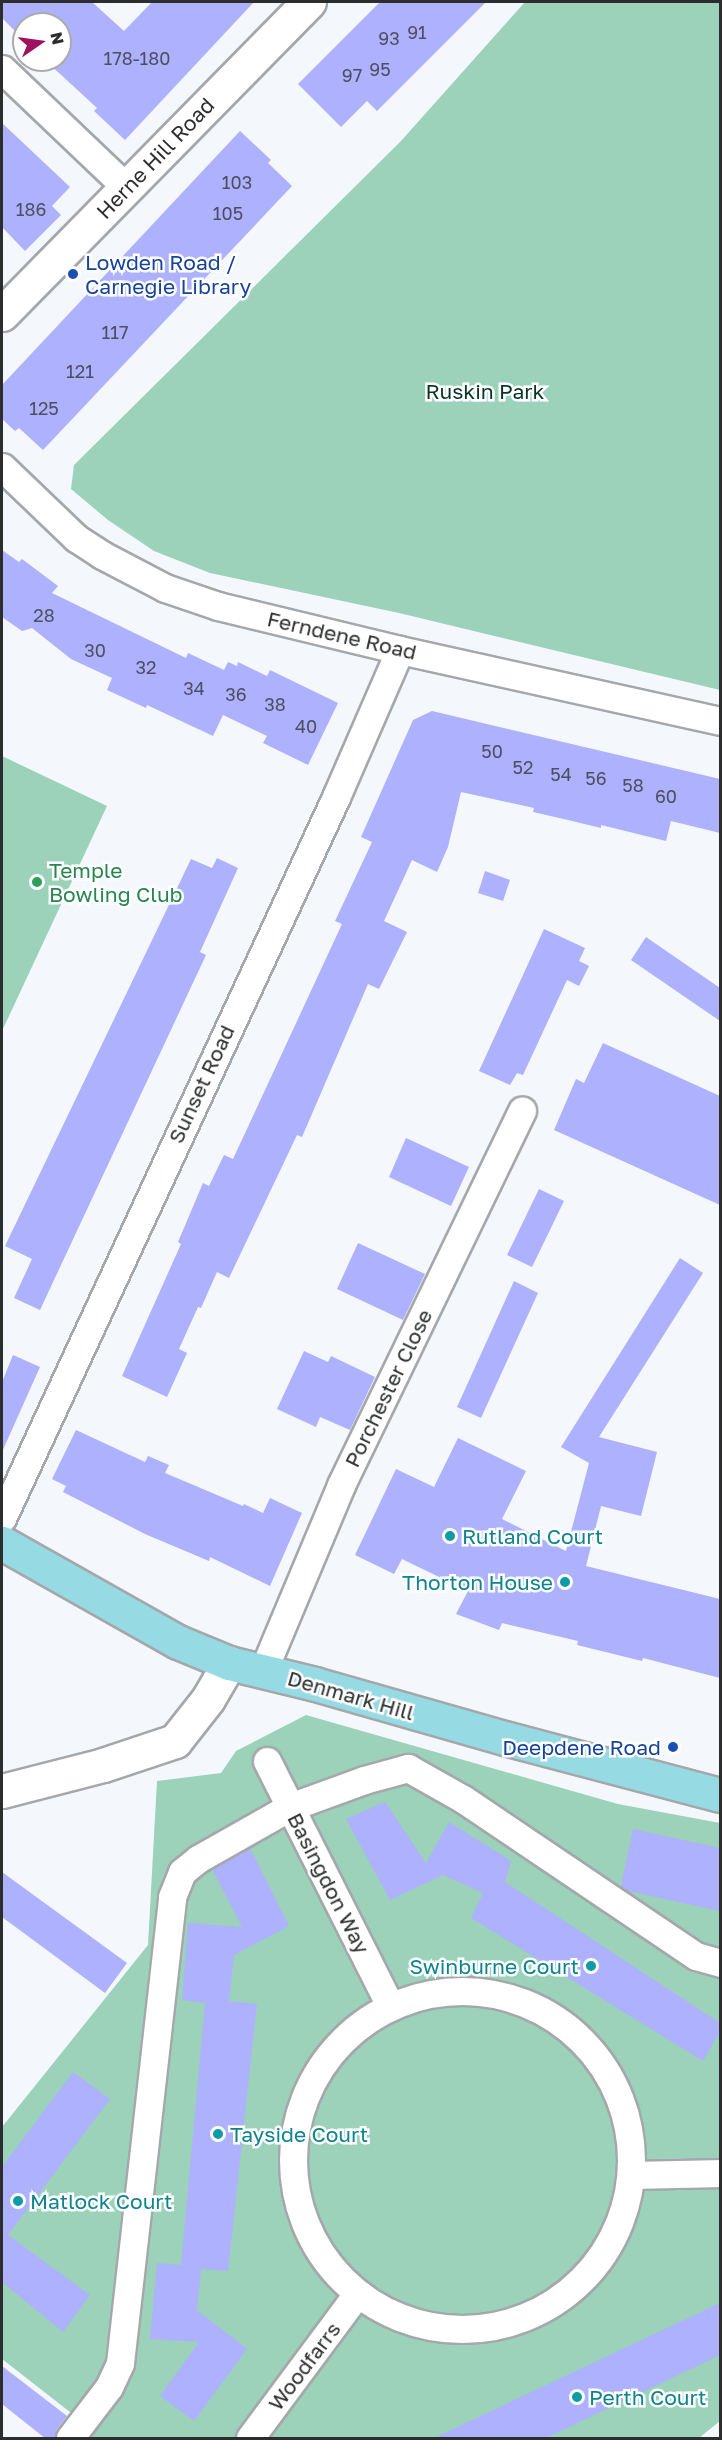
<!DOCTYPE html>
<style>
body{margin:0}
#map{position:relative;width:722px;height:2440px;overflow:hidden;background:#f4f8fc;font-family:"Golos Text",sans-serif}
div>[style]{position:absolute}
.green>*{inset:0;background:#9cd2b9}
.building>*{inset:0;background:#adb1fe}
.roads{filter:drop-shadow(2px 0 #a4a8ab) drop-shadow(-2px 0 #a4a8ab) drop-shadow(0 2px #a4a8ab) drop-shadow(0 -2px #a4a8ab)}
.minor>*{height:27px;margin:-13.5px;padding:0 13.5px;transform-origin:13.5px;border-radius:13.5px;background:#fff}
.minor>.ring{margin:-13.5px;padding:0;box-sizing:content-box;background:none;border:27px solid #fff;border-radius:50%}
.tertiary>*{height:33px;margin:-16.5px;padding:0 16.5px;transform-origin:16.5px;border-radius:16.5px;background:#fff}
.primary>*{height:33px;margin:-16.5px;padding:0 16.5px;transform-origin:16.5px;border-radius:16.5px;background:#96dae3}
.dots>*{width:16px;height:16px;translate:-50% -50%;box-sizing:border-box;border:3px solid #fff;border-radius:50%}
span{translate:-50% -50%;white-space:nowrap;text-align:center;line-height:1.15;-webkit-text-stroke:5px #fff;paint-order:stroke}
.number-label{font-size:18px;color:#4c4e62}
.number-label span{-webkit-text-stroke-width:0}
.street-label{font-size:21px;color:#2b2d2e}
.transit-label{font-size:21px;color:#164399}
.left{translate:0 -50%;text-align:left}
.right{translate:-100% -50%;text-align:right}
.park-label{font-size:21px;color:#083525}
.leisure-label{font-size:21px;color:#27864d}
.culture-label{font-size:21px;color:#0d838f}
.frame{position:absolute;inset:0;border:3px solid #2b2d2e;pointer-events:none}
.north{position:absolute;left:12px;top:12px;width:60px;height:60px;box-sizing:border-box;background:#fff;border:2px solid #aaabab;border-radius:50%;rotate:77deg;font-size:16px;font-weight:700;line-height:24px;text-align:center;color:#2b2d2e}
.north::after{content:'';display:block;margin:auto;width:21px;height:27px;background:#9f115c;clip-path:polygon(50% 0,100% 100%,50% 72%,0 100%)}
</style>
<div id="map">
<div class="green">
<div style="clip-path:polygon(525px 2px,720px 2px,720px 690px,399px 613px,210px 573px,154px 551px,108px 520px,71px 489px,74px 465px,401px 141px)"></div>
<div style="clip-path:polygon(2px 756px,107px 806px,2px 1031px)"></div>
<div style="clip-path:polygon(306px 1715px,618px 1804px,720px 1823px,720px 2421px,699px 2438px,87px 2438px,93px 2430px,2px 2359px,2px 2127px,148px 1945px,157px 1781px,221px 1773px,236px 1751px)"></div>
</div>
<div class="building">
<div style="clip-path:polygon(2px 2px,92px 2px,124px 31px,152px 2px,254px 2px,125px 140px,94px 111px,97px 108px,45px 60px,60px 60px,60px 24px,24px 24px,24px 40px,2px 18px)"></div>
<div style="clip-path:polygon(380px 2px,486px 2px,377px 111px,367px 101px,341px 127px,298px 84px)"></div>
<div style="clip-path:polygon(2px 123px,70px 187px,52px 206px,61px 215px,25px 251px,2px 227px)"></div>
<div style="clip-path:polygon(240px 131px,271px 160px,268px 163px,292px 186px,43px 450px,19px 428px,15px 431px,2px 419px,2px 385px)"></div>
<div style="clip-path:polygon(2px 550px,19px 562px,22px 559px,58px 586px,52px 593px,186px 658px,188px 653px,224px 670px,228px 662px,237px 666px,238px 662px,267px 676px,270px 670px,338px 703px,308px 765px,263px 743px,267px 736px,223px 715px,213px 736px,147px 705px,146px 708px,107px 690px,112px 678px,71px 659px,32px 628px,22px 631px,2px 617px)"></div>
<div style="clip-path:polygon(432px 711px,720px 779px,720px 833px,671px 821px,666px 841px,601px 825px,601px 828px,568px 820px,533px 812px,534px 808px,461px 792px,448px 847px,437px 872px,412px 860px,384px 921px,407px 932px,379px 989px,368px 984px,302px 1137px,297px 1135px,229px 1278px,217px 1272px,201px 1308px,198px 1307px,179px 1349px,187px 1353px,167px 1397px,122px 1376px,181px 1244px,178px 1242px,203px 1183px,209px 1186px,224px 1155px,233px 1159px,342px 924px,335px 921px,372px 842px,361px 837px,413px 720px)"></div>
<div style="clip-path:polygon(217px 858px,238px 868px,200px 952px,206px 955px,40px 1310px,14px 1298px,32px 1259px,5px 1246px,191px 859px,212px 868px)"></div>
<div style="clip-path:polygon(485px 871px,510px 880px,503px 901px,478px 893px)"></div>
<div style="clip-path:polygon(544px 929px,585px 948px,579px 961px,589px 966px,579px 986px,567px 980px,523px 1075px,517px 1073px,510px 1085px,479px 1071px)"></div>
<div style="clip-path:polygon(646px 937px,720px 988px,720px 1021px,631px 960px)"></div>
<div style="clip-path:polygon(603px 1043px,720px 1096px,720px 1205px,554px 1130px,576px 1079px,584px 1083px)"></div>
<div style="clip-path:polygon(406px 1138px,469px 1167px,451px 1206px,389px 1177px)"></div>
<div style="clip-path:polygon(539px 1189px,564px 1201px,532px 1267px,507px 1255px)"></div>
<div style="clip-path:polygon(358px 1243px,425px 1274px,403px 1320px,337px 1289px)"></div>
<div style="clip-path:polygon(680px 1258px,703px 1273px,599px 1437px,657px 1452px,641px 1516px,601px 1506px,586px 1566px,720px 1599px,720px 1678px,643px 1658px,642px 1661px,577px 1645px,578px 1641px,502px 1623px,499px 1630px,456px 1614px,468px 1591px,402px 1559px,394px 1574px,355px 1555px,396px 1469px,434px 1487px,458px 1438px,526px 1471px,502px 1519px,566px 1551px,589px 1463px,561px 1447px)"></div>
<div style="clip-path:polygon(514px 1281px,538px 1293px,481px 1418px,457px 1407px)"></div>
<div style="clip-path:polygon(304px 1351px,328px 1362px,331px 1356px,375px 1377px,350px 1430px,320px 1417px,316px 1427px,277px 1409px)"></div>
<div style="clip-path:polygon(13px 1355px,40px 1367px,2px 1452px,2px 1382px)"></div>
<div style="clip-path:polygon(76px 1430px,145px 1462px,148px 1456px,169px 1465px,165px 1473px,243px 1506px,244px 1504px,263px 1513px,270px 1498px,302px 1513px,270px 1586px,210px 1557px,209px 1561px,145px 1534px,63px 1492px,66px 1486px,52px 1479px)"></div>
<div style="clip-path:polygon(385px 1802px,426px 1863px,449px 1822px,511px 1861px,505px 1882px,720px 2023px,720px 2032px,703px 2061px,471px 1918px,483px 1893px,443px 1875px,390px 1900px,346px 1819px)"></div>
<div style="clip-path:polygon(633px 1829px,720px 1848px,720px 1911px,628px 1891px,621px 1886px)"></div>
<div style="clip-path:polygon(250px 1848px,289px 1926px,234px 1955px,229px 2001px,257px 2004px,228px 2271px,201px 2269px,197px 2310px,247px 2349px,194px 2421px,160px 2396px,199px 2342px,150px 2339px,157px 2263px,181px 2265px,205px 2003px,182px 2000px,188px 1923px,242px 1927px,212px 1869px)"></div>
<div style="clip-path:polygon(2px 1872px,127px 1963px,105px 1993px,2px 1917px)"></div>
<div style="clip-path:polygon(73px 2072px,110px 2099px,8px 2235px,90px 2295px,63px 2332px,2px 2282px,2px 2167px)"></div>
<div style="clip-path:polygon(720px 2303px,720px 2355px,544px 2439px,432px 2439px)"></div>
<div style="clip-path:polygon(2px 2366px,67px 2416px,57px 2429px,55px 2439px,46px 2439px,2px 2404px)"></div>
</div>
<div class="roads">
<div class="minor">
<div style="left:2px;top:69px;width:171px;rotate:43.6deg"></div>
<div style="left:2px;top:467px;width:103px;rotate:43.8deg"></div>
<div style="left:76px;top:538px;width:31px;rotate:33deg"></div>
<div style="left:102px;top:555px;width:71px;rotate:27.6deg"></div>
<div style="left:165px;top:588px;width:56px;rotate:18.8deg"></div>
<div style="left:218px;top:606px;width:187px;rotate:13.6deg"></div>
<div style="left:400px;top:650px;width:328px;rotate:12.5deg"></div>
<div style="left:2px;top:1518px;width:795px;rotate:-65.14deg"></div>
<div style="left:336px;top:797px;width:160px;rotate:-66.5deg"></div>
<div style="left:263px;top:1671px;width:202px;rotate:-67.2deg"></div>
<div style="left:341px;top:1485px;width:416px;rotate:-64.2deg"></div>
<div style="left:267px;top:1761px;width:274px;rotate:63.3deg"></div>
<div class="ring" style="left:293px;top:1991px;width:311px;height:311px"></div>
<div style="left:635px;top:2175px;width:85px;rotate:-1.3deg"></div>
<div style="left:70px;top:2438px;width:64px;rotate:-52.6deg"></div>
<div style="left:109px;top:2387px;width:26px;rotate:-65deg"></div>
<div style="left:120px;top:2363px;width:469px;rotate:-83.6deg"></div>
<div style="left:172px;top:1897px;width:27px;rotate:-68deg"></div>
<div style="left:182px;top:1872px;width:21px;rotate:-39deg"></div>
<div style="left:198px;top:1859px;width:106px;rotate:-29.5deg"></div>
<div style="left:290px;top:1807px;width:79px;rotate:-20deg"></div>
<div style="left:364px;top:1780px;width:46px;rotate:-15.3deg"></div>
<div style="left:408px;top:1768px;width:63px;rotate:29.4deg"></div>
<div style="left:463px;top:1799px;width:281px;rotate:34deg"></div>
<div style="left:696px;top:1956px;width:25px;rotate:16deg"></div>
<div style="left:250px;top:2438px;width:179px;rotate:-53.4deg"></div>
</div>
<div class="tertiary">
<div style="left:2px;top:314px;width:438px;rotate:-45.5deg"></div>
<div style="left:2px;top:1791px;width:104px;rotate:-14.4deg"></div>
<div style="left:103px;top:1765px;width:76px;rotate:-18.4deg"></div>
<div style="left:175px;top:1741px;width:53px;rotate:-51.8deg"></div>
<div style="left:208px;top:1699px;width:42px;rotate:-59.7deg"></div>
</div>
<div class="primary">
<div style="left:2px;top:1543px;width:202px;rotate:29.4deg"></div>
<div style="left:178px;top:1642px;width:55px;rotate:22.4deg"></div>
<div style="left:229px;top:1663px;width:89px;rotate:13.7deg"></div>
<div style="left:315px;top:1684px;width:201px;rotate:15.9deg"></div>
<div style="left:508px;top:1739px;width:219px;rotate:14.8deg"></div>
</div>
</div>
<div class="dots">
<div style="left:73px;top:274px;background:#1a4fb4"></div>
<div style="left:37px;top:882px;background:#2e9e5b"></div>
<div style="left:450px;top:1536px;background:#0f9aa8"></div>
<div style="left:565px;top:1582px;background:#0f9aa8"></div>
<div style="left:673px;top:1747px;background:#1a4fb4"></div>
<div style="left:591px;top:1966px;background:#0f9aa8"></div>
<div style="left:218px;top:2134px;background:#0f9aa8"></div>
<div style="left:18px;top:2201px;background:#0f9aa8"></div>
<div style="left:577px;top:2397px;background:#0f9aa8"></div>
</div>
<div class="number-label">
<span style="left:417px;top:32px">91</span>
<span style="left:389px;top:38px">93</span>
<span style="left:137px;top:58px">178-180</span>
<span style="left:380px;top:69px">95</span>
<span style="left:352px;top:75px">97</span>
<span style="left:237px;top:182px">103</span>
<span style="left:31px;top:209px">186</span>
<span style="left:228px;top:213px">105</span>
<span style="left:115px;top:332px">117</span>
<span style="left:80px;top:371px">121</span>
<span style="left:44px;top:408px">125</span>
<span style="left:44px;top:615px">28</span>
<span style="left:95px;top:650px">30</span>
<span style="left:146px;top:667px">32</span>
<span style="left:194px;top:688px">34</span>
<span style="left:236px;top:694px">36</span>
<span style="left:275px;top:704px">38</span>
<span style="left:306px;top:726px">40</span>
<span style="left:492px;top:751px">50</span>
<span style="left:523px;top:767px">52</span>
<span style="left:561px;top:774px">54</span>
<span style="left:596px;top:778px">56</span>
<span style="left:633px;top:785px">58</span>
<span style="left:666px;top:796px">60</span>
</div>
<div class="street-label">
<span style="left:155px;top:158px;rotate:-46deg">Herne Hill Road</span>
<span style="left:342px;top:635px;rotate:13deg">Ferndene Road</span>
<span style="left:201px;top:1084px;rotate:-65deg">Sunset Road</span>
<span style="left:388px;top:1388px;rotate:-64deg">Porchester Close</span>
<span style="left:351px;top:1695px;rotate:16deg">Denmark Hill</span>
<span style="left:329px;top:1883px;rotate:63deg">Basingdon Way</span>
<span style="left:304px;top:2366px;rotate:-53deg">Woodfarrs</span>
</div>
<div class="transit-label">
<span class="left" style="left:85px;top:274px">Lowden Road /<br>Carnegie Library</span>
<span class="right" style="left:661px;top:1747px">Deepdene Road</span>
</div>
<div class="park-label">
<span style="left:485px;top:391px">Ruskin Park</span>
</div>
<div class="leisure-label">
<span class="left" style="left:49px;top:882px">Temple<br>Bowling Club</span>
</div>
<div class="culture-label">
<span class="left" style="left:462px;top:1536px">Rutland Court</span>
<span class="right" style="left:553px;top:1582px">Thorton House</span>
<span class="right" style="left:579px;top:1966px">Swinburne Court</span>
<span class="left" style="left:230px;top:2134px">Tayside Court</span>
<span class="left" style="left:30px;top:2201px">Matlock Court</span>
<span class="left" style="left:589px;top:2397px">Perth Court</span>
</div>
<div class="frame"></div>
<div class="north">N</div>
</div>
